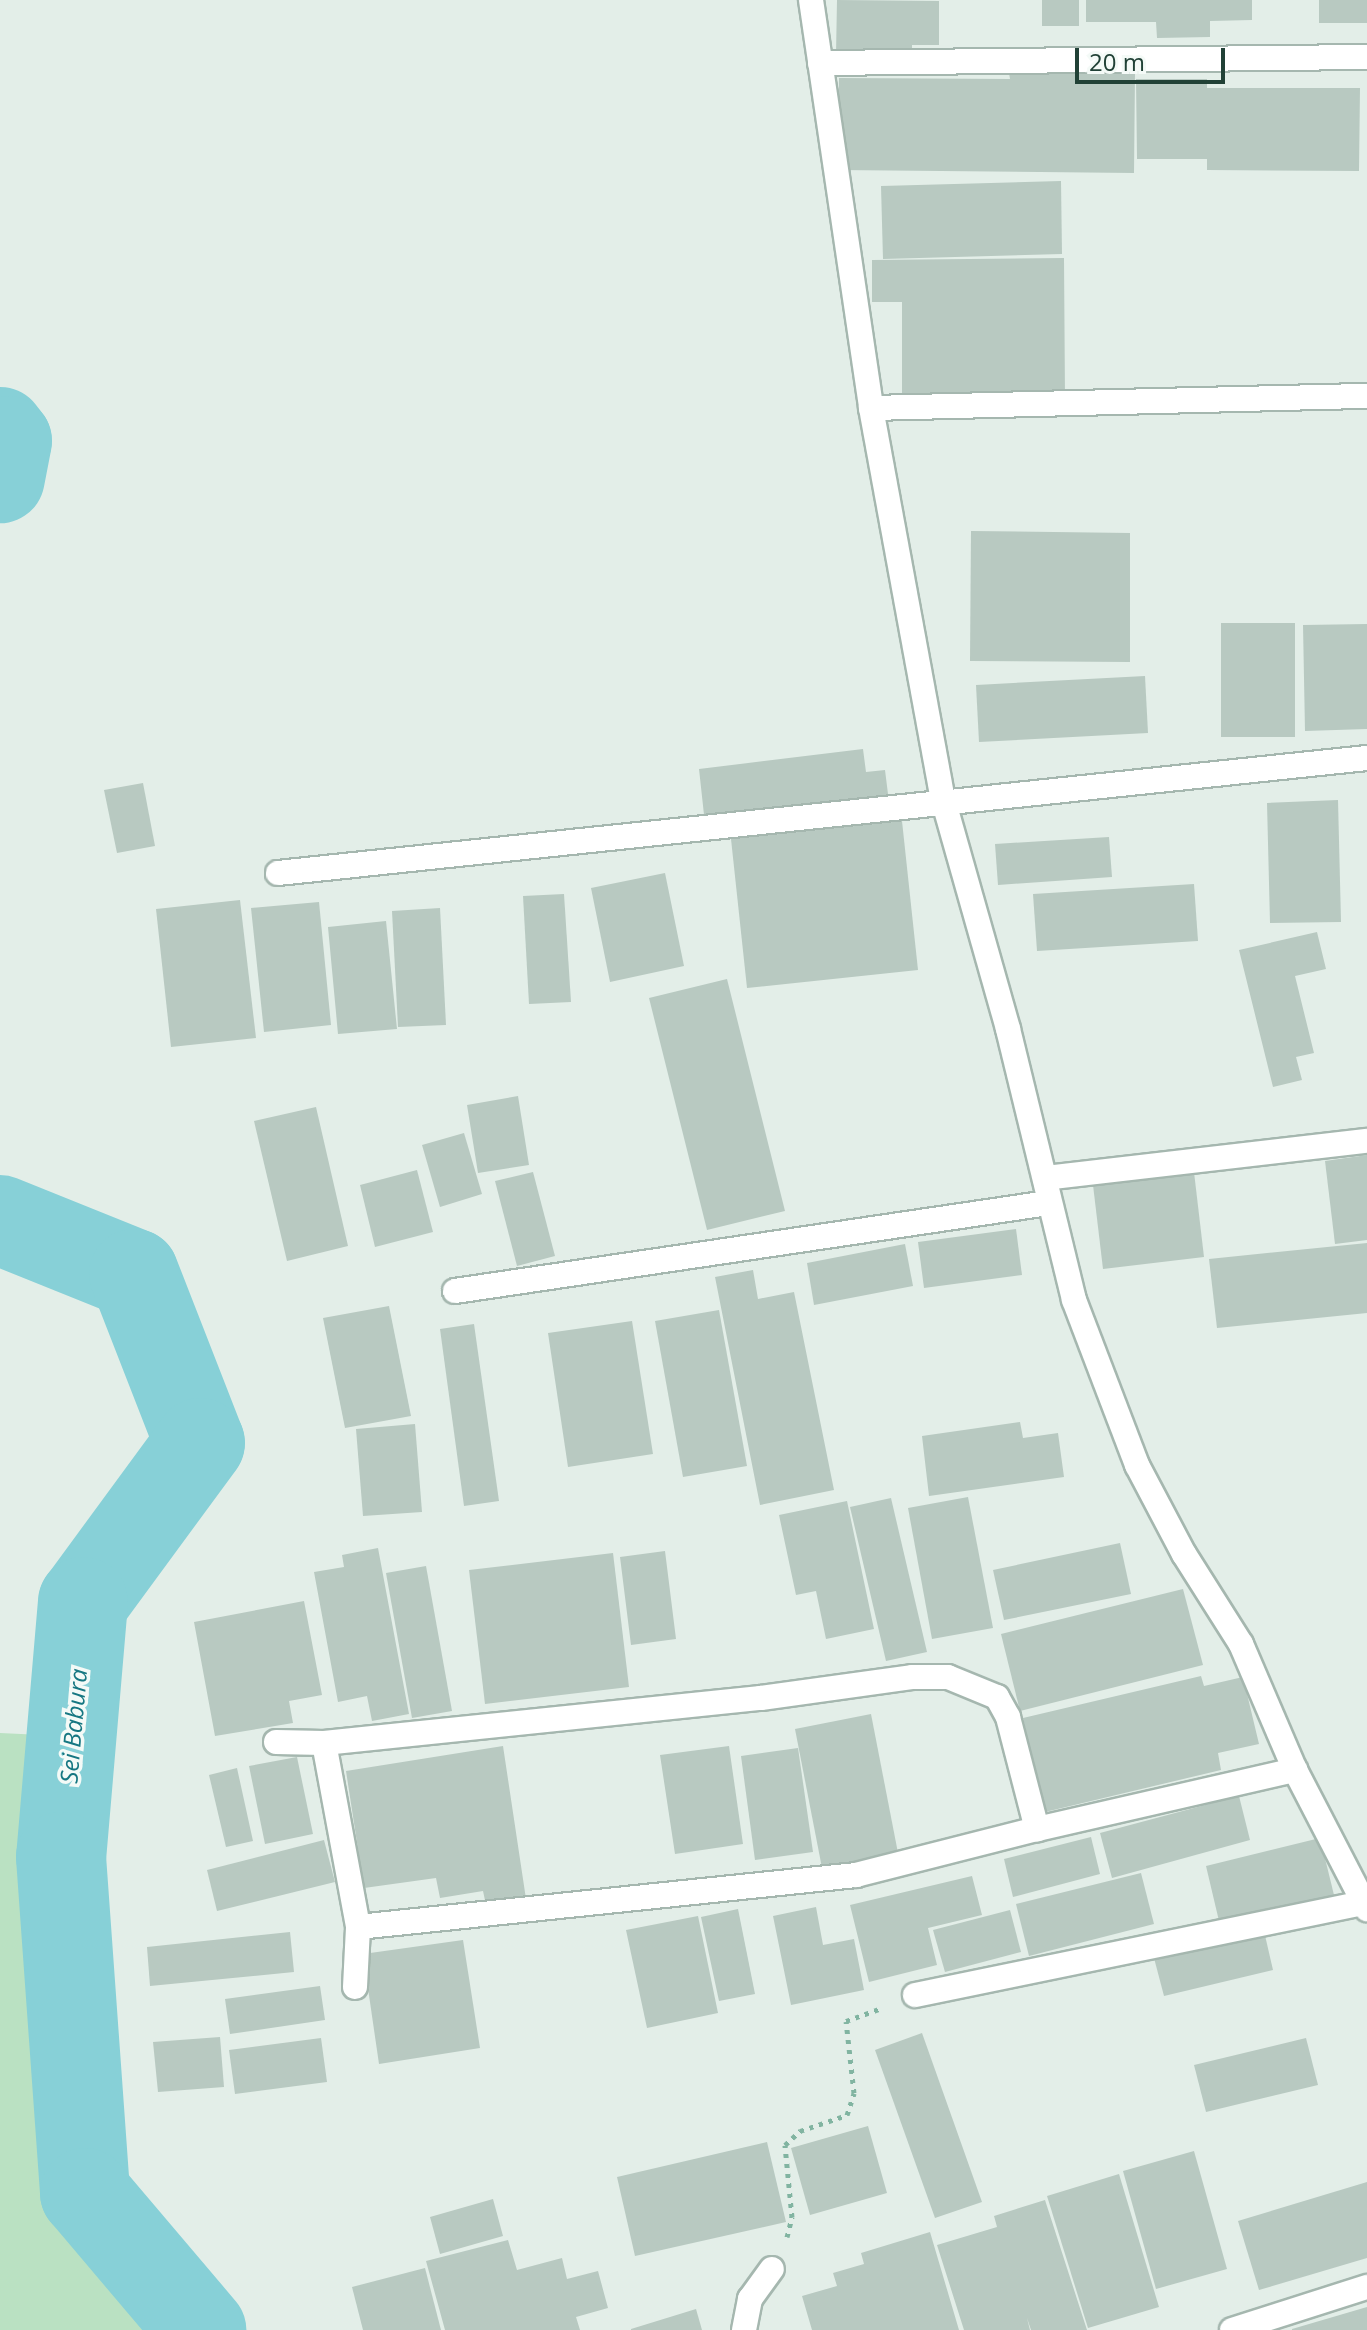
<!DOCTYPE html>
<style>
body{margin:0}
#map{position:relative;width:1367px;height:2330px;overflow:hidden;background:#e3eee8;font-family:"Open Sans",sans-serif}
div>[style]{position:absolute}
.green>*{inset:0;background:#bae1c2}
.river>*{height:90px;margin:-45px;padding:0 45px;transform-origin:45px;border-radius:45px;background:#87d0d7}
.building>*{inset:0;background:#b8c9c1}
.path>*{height:5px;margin-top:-2.5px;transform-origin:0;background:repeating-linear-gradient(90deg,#81b4a1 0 4px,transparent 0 10px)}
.roads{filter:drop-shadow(2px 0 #a5b7af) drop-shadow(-2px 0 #a5b7af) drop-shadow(0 2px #a5b7af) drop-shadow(0 -2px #a5b7af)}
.service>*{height:24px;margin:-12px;padding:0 12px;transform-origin:12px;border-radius:12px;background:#fff}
.minor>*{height:24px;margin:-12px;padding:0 12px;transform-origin:12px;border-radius:12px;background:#fff}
span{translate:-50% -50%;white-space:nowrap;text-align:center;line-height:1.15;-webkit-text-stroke:7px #f4faf7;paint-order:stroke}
.water-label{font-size:24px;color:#167782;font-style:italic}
.scale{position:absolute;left:1075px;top:48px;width:150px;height:36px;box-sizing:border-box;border:4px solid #214136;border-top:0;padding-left:10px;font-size:24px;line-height:28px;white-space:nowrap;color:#214136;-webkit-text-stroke:6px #f4faf7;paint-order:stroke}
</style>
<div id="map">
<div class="green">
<div style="clip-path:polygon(0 1733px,42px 1735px,44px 2026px,55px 2209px,153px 2330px,0 2330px)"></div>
</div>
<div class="river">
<div style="left:0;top:432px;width:11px;rotate:52deg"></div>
<div style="left:7px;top:441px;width:38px;rotate:101deg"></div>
<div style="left:0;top:1220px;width:144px;rotate:21.9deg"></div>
<div style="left:134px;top:1274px;width:181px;rotate:68.7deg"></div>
<div style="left:200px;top:1443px;width:197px;rotate:126.3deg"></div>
<div style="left:83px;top:1602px;width:256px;rotate:94.9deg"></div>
<div style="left:61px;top:1857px;width:337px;rotate:85.9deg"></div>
<div style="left:85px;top:2193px;width:180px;rotate:49.7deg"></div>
</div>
<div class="building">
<div style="clip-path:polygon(837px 0,939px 1px,939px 45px,912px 45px,912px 54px,836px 54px)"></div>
<div style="clip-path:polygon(1042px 0,1079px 0,1079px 26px,1042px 26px)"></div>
<div style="clip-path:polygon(1086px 0,1252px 0,1252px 20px,1210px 21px,1210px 37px,1157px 38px,1156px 22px,1086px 22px)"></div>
<div style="clip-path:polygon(1319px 0,1367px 0,1367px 23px,1319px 23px)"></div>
<div style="clip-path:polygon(1009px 73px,1135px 74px,1134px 173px,838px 170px,839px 78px,1010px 79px)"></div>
<div style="clip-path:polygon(1136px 79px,1207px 79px,1207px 88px,1360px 88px,1359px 171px,1207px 170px,1207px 159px,1137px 159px)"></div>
<div style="clip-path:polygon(1061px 181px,1062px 254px,883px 259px,881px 186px)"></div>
<div style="clip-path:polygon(1064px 258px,1065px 398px,902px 399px,902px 302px,872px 302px,872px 260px)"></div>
<div style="clip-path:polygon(971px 531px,1130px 533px,1130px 662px,970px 661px)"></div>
<div style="clip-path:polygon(1221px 623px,1295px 623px,1295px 737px,1221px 737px)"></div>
<div style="clip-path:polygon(1367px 624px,1367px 729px,1305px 731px,1303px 625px)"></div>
<div style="clip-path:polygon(1145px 676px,1148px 733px,979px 742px,976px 685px)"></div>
<div style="clip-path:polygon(863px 749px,866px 772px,885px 770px,889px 802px,705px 824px,699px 769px)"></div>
<div style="clip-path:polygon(143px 783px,155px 846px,117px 853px,104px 790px)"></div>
<div style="clip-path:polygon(1338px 800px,1341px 922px,1270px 923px,1267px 803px)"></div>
<div style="clip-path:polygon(902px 821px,918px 970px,747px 988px,731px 839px)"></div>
<div style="clip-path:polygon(1109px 837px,1112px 877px,998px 885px,995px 844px)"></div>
<div style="clip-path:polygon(665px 873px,684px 966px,610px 982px,591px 888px)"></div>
<div style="clip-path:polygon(1194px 884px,1198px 941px,1037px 951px,1033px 894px)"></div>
<div style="clip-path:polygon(564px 894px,571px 1002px,529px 1004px,523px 896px)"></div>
<div style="clip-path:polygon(240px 900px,256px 1038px,171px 1047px,156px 909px)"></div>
<div style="clip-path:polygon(319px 902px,331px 1025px,264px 1032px,251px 908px)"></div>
<div style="clip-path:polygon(440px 908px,446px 1025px,398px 1027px,392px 911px)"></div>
<div style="clip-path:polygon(386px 921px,397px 1029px,338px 1034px,328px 927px)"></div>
<div style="clip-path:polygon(1317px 932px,1326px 969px,1295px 976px,1314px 1053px,1296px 1057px,1302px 1080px,1273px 1087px,1239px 950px)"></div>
<div style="clip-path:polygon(727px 979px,785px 1211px,707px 1230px,649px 998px)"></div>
<div style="clip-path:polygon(518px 1096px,529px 1165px,478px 1173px,467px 1105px)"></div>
<div style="clip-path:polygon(316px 1107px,348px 1246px,287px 1261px,254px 1121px)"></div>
<div style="clip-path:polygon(464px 1133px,482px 1194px,440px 1207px,422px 1145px)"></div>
<div style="clip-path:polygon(1367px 1155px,1367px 1240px,1335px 1244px,1325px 1161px)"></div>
<div style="clip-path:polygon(417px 1170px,433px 1232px,375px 1247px,360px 1185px)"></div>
<div style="clip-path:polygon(533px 1172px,555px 1256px,517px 1266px,495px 1181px)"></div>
<div style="clip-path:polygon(1194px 1172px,1204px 1257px,1103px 1269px,1093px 1185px)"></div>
<div style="clip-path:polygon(1016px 1229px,1022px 1275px,924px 1288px,918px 1242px)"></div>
<div style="clip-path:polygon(1367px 1243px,1367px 1313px,1217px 1328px,1209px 1259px)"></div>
<div style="clip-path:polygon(905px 1244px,913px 1286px,814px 1305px,807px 1263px)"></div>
<div style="clip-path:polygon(753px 1270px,758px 1299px,794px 1292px,834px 1490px,760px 1505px,715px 1277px)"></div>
<div style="clip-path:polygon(389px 1306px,411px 1416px,345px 1428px,323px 1318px)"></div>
<div style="clip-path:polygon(719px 1310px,747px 1466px,683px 1477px,655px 1321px)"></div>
<div style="clip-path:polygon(632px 1321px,653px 1454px,568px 1467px,548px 1333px)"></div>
<div style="clip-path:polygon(474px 1324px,499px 1501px,464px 1506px,440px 1329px)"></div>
<div style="clip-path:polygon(1020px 1422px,1023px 1438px,1058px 1433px,1064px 1477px,929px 1496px,922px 1436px)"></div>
<div style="clip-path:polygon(415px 1424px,422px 1512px,363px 1516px,356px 1429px)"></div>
<div style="clip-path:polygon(968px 1497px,993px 1628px,932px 1639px,908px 1508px)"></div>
<div style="clip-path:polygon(891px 1498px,927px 1652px,886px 1661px,850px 1507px)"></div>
<div style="clip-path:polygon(847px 1501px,874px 1629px,826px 1639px,816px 1591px,796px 1595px,779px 1515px)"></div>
<div style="clip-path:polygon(1120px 1543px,1131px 1594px,1004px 1620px,993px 1570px)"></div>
<div style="clip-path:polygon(378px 1548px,409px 1714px,372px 1721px,367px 1696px,338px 1702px,314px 1572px,344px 1567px,342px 1555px)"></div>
<div style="clip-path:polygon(665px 1551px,676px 1639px,631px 1645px,620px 1557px)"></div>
<div style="clip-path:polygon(613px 1553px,629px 1687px,485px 1704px,469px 1570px)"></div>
<div style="clip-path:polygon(426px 1566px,452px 1711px,412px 1718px,386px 1573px)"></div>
<div style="clip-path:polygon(1183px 1589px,1203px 1665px,1020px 1711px,1001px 1634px)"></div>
<div style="clip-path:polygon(304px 1601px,322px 1695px,289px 1701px,293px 1723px,215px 1736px,194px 1622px)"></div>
<div style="clip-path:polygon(1201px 1676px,1204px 1686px,1243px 1677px,1259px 1744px,1218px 1753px,1221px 1770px,1045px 1812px,1023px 1718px)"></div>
<div style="clip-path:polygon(871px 1714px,898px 1853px,822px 1868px,795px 1729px)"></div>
<div style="clip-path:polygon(503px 1746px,526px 1899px,486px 1905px,483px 1891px,440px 1898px,436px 1878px,364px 1888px,346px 1771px)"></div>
<div style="clip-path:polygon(729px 1746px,743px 1844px,675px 1854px,660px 1755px)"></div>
<div style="clip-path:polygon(798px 1748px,813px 1852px,755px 1860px,741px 1756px)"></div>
<div style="clip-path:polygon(297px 1757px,313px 1834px,265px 1844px,249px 1766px)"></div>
<div style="clip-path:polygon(237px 1768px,253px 1841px,226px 1847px,209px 1775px)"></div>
<div style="clip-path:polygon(1239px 1796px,1250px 1840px,1112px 1878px,1100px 1833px)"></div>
<div style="clip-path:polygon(1091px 1837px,1100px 1874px,1013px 1897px,1004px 1859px)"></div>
<div style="clip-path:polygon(1320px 1838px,1334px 1895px,1219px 1921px,1206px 1866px)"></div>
<div style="clip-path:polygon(324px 1840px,335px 1882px,217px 1911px,207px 1870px)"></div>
<div style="clip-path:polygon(1141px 1873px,1154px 1924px,1029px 1956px,1016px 1904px)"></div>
<div style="clip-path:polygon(972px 1876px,982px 1915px,928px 1928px,937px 1965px,869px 1982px,850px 1905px)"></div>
<div style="clip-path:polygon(816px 1907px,823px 1945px,854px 1939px,864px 1990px,791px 2005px,773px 1916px)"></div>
<div style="clip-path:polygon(738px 1909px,755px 1994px,719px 2001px,701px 1917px)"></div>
<div style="clip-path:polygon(1010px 1910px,1021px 1952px,945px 1972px,933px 1930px)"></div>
<div style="clip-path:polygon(698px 1916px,718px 2013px,647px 2028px,626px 1930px)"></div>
<div style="clip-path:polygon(1264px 1931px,1273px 1970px,1164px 1996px,1154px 1958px)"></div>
<div style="clip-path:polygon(290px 1932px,294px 1972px,150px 1986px,147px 1947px)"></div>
<div style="clip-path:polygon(463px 1940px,480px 2048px,379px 2064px,363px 1954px)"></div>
<div style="clip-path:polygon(320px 1986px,325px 2020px,230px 2034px,225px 1999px)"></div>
<div style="clip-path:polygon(922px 2033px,982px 2202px,935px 2218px,875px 2050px)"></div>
<div style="clip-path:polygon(220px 2037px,224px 2087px,158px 2092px,153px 2042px)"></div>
<div style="clip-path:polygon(321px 2038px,327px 2082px,235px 2094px,229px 2050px)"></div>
<div style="clip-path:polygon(1306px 2038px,1318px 2085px,1206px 2112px,1194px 2065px)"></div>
<div style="clip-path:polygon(868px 2126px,887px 2193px,810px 2215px,791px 2148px)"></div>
<div style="clip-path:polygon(767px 2142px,786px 2222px,635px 2256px,617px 2177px)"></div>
<div style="clip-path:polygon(1194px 2151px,1227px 2269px,1156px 2289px,1123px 2171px)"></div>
<div style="clip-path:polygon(1119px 2174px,1159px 2307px,1088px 2328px,1047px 2196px)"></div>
<div style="clip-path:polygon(1367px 2182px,1367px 2258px,1259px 2290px,1238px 2221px)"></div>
<div style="clip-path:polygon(493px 2199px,503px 2236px,440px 2254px,430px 2217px)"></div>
<div style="clip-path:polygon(1045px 2200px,1087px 2330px,1031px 2330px,1027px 2318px,1030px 2330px,964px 2330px,937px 2245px,997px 2227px,994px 2216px)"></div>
<div style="clip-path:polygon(930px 2232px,959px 2330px,812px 2330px,802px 2296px,837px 2286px,833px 2273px,864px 2264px,861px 2253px)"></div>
<div style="clip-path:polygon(508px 2240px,517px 2270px,562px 2258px,567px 2279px,598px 2271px,608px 2308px,576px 2317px,580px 2330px,445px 2330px,426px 2261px)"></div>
<div style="clip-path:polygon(425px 2268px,441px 2330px,363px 2330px,352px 2287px)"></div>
<div style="clip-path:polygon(1367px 2307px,1367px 2330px,1292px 2330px,1292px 2329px)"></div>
<div style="clip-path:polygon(696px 2309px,702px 2330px,631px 2330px,631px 2329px)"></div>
</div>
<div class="path">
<div style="left:787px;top:2237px;width:21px;rotate:-76deg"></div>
<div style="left:792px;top:2217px;width:72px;rotate:-95.6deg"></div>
<div style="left:785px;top:2145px;width:21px;rotate:-43deg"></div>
<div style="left:800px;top:2131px;width:50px;rotate:-18.8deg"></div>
<div style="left:847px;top:2115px;width:23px;rotate:-72deg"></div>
<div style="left:854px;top:2093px;width:72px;rotate:-96.3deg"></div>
<div style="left:846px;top:2021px;width:37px;rotate:-20deg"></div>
</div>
<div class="roads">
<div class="service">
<div style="left:744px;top:2330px;width:32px;rotate:-79deg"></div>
<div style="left:750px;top:2299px;width:37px;rotate:-54deg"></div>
</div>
<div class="minor">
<div style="left:811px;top:0;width:412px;rotate:81.6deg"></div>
<div style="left:871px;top:408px;width:398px;rotate:79.6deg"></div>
<div style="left:943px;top:799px;width:239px;rotate:74.2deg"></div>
<div style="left:1008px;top:1029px;width:279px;rotate:76.3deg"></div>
<div style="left:1074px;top:1300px;width:177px;rotate:69.1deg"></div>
<div style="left:1137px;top:1465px;width:101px;rotate:62.2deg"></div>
<div style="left:1184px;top:1554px;width:107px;rotate:57.7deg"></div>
<div style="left:1241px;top:1644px;width:137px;rotate:66.8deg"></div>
<div style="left:1295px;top:1770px;width:157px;rotate:62.6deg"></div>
<div style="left:820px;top:63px;width:547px;rotate:-0.63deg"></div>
<div style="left:871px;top:408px;width:496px;rotate:-1.4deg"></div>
<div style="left:278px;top:873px;width:1095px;rotate:-6.03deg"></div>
<div style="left:1045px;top:1178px;width:324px;rotate:-6.6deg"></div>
<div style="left:455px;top:1291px;width:599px;rotate:-8.44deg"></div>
<div style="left:276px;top:1742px;width:48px;rotate:1.2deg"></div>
<div style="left:324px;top:1743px;width:439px;rotate:-5.9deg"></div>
<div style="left:761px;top:1698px;width:152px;rotate:-7.9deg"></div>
<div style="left:912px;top:1677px;width:36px"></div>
<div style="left:948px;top:1677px;width:53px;rotate:22.2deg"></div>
<div style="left:997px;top:1697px;width:23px;rotate:61deg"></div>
<div style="left:1008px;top:1717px;width:116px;rotate:75.5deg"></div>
<div style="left:1037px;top:1829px;width:265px;rotate:-12.9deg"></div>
<div style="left:324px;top:1743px;width:187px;rotate:79.5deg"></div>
<div style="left:355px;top:1987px;width:60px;rotate:-87.1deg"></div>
<div style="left:358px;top:1927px;width:501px;rotate:-5.96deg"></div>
<div style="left:856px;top:1875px;width:187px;rotate:-14.3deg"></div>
<div style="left:915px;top:1995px;width:459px;rotate:-11.6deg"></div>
<div style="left:1232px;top:2330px;width:142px;rotate:-17.7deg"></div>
</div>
</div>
<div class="water-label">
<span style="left:73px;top:1726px;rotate:-85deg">Sei Babura</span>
</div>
<div class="scale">20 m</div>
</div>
